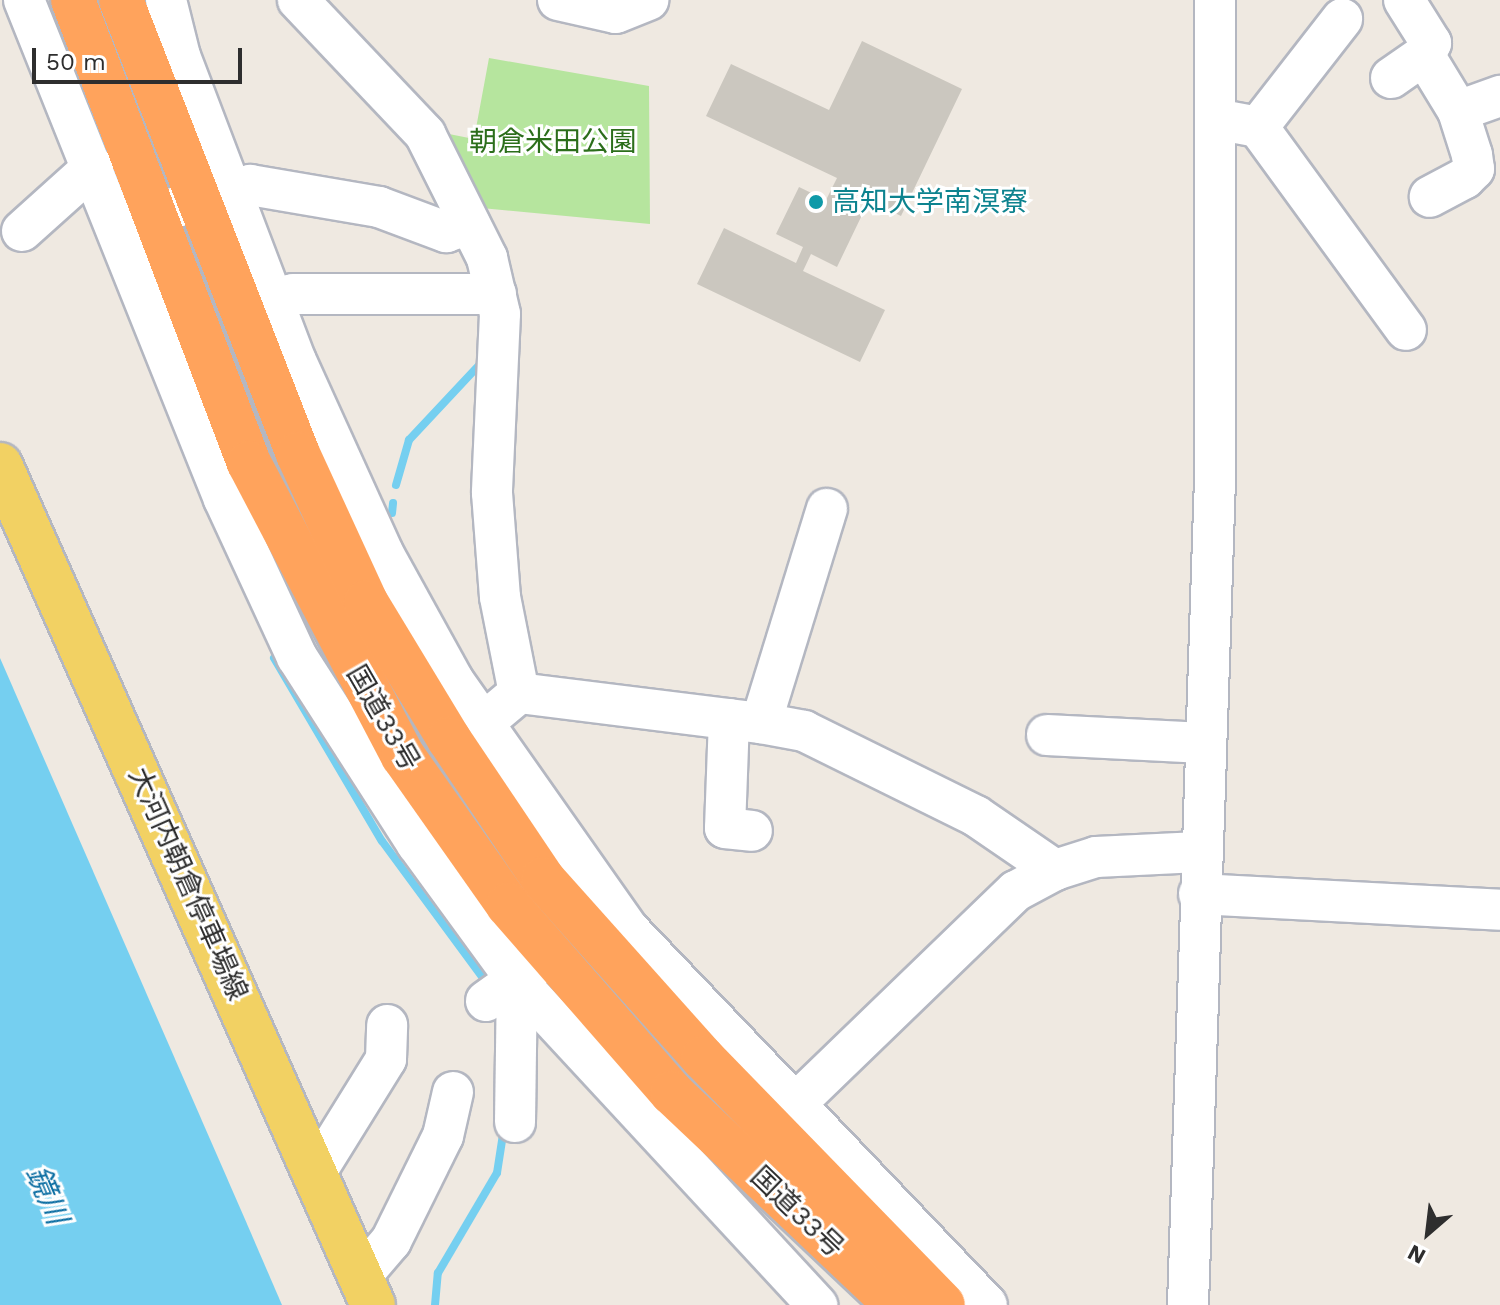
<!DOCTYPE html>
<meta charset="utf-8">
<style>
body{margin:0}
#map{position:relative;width:1500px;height:1305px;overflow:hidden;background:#efe9e1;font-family:"Work Sans","Noto Sans JP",sans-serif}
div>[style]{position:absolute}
.green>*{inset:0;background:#b6e59e}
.water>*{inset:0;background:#75cff0}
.stream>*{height:8px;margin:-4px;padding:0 4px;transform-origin:4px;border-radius:4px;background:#75cff0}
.building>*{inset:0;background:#cbc7bf}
.roads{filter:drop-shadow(2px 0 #b4b7c1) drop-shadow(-2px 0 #b4b7c1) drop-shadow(0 2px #b4b7c1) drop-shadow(0 -2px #b4b7c1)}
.minor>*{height:40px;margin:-20px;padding:0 20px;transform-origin:20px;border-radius:20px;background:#fff}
.major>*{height:44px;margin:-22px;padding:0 22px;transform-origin:22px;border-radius:22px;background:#f2d163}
.highway>*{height:44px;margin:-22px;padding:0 22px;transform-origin:22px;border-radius:22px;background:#ffa35c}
.dots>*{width:22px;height:22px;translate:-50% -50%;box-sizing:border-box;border:4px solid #fff;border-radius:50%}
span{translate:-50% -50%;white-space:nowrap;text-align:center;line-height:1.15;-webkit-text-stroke:6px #fff;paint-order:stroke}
.park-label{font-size:28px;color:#2c6e1b}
.culture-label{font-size:28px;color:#0d838f}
.left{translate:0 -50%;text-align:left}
.street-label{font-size:28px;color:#2e2e2e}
.water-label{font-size:30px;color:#0d6fa3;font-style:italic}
.north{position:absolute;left:1388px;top:1193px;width:80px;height:80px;-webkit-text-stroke:6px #fff;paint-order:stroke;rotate:208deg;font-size:22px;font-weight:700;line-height:32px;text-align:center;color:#2e2e2e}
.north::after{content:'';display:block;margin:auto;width:28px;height:36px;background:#2e2e2e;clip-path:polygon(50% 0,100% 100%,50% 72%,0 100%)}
.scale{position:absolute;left:32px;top:48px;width:210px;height:36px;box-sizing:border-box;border:4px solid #2e2e2e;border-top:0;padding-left:10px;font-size:24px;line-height:28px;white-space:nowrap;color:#2e2e2e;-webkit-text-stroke:6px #fff;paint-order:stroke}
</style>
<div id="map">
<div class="green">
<div style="clip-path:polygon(489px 58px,649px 86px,650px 224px,471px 207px,434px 131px,474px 139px)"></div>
</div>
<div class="water">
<div style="clip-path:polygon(0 658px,244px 1217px,282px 1305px,0 1305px)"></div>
</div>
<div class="stream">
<div style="left:396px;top:485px;width:47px;rotate:-73.9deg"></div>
<div style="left:409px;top:440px;width:107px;rotate:-46.9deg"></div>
<div style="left:392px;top:513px;width:10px;rotate:-84deg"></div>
<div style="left:274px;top:658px;width:212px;rotate:59.5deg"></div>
<div style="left:382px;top:841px;width:179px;rotate:53.6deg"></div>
<div style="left:435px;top:1305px;width:32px;rotate:-85deg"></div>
<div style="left:438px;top:1273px;width:116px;rotate:-59.5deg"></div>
<div style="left:497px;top:1173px;width:46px;rotate:-81.2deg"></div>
</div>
<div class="building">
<div style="clip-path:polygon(862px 41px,962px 89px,901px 216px,847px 190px,840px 204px,862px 215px,837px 267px,811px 254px,803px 271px,885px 310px,860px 362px,697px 284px,724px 228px,796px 263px,803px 247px,776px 234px,799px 187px,826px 200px,837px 178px,706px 116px,731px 64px,829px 110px)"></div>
</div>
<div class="roads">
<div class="minor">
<div style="left:24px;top:0;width:538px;rotate:68.16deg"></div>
<div style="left:224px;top:499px;width:174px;rotate:65.2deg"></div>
<div style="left:297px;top:657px;width:222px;rotate:57.3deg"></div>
<div style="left:417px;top:844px;width:170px;rotate:53.9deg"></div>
<div style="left:517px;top:981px;width:442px;rotate:47.2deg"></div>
<div style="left:166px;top:0;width:58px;rotate:76deg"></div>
<div style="left:180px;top:56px;width:326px;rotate:69.2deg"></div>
<div style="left:296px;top:361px;width:211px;rotate:65.6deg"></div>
<div style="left:383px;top:553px;width:145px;rotate:61.1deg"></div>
<div style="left:453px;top:680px;width:306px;rotate:54.9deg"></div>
<div style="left:629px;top:930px;width:518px;rotate:46.33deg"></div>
<div style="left:298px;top:0;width:185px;rotate:46.5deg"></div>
<div style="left:425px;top:134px;width:139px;rotate:63.4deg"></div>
<div style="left:487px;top:258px;width:57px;rotate:76.9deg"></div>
<div style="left:500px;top:314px;width:179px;rotate:92.6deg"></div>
<div style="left:492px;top:493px;width:104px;rotate:85.6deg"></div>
<div style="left:500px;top:597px;width:98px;rotate:78.8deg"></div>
<div style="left:558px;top:0;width:59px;rotate:12.6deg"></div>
<div style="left:616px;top:13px;width:35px;rotate:-22deg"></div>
<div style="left:1404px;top:0;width:51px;rotate:57.9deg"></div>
<div style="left:1431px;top:43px;width:14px;rotate:120deg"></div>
<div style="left:1424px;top:55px;width:66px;rotate:58.7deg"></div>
<div style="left:1458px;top:111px;width:46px;rotate:72.3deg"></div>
<div style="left:1472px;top:155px;width:14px;rotate:82deg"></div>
<div style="left:1474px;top:169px;width:13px;rotate:135deg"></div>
<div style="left:1465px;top:178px;width:40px;rotate:152deg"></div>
<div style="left:1391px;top:78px;width:40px;rotate:-34.9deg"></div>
<div style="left:1458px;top:111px;width:45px;rotate:-19.7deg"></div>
<div style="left:1215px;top:119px;width:44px;rotate:10.5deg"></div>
<div style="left:1258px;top:127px;width:251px;rotate:53.9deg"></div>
<div style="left:1258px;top:127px;width:137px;rotate:-52.1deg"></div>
<div style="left:124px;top:223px;width:132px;rotate:-16.8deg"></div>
<div style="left:250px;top:185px;width:131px;rotate:9.7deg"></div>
<div style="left:379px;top:207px;width:72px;rotate:20.5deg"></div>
<div style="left:446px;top:232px;width:25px;rotate:-18deg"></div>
<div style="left:22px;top:231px;width:96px;rotate:-42deg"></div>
<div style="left:274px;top:301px;width:20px;rotate:-20deg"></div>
<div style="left:293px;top:294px;width:203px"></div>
<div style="left:729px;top:719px;width:109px;rotate:92.1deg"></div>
<div style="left:725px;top:828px;width:27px;rotate:6deg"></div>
<div style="left:761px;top:723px;width:224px;rotate:-72.9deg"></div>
<div style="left:482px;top:724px;width:48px;rotate:-40deg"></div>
<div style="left:519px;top:693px;width:244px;rotate:7.1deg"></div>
<div style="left:761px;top:723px;width:44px;rotate:10.5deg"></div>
<div style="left:804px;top:731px;width:192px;rotate:26.3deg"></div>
<div style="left:976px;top:816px;width:96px;rotate:34.4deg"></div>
<div style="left:1055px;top:870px;width:43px;rotate:-17.6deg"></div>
<div style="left:1096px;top:857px;width:103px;rotate:-2.8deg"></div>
<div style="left:1047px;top:735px;width:157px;rotate:2.9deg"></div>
<div style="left:1199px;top:894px;width:301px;rotate:3deg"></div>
<div style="left:486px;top:1001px;width:64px;rotate:-35.4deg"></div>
<div style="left:792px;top:1107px;width:311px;rotate:-44deg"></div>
<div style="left:1016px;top:891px;width:44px;rotate:-28.3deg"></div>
<div style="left:515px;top:1122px;width:141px;rotate:-89.2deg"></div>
<div style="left:316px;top:1172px;width:133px;rotate:-58.2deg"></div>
<div style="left:386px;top:1059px;width:34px;rotate:-88deg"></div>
<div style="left:361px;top:1276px;width:46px;rotate:-49.4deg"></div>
<div style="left:391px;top:1241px;width:117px;rotate:-63.7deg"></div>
<div style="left:443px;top:1136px;width:45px;rotate:-77.2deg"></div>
<div style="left:1188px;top:1305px;width:826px;rotate:-88.13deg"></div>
<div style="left:1215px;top:479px;width:479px;rotate:-90deg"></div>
</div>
<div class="major">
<div style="left:0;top:465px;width:919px;rotate:66.06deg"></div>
</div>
<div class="highway">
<div style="left:73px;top:0;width:495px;rotate:69.2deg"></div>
<div style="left:249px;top:463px;width:331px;rotate:62.3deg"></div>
<div style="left:403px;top:756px;width:182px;rotate:54.8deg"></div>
<div style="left:508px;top:905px;width:249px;rotate:48.9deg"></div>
<div style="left:672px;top:1093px;width:308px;rotate:43.4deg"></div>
<div style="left:121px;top:0;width:487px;rotate:68.7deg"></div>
<div style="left:298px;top:454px;width:163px;rotate:65.3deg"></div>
<div style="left:366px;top:602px;width:160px;rotate:58.8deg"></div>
<div style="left:449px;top:739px;width:169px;rotate:56.1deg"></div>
<div style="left:543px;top:879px;width:240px;rotate:48.2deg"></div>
<div style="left:703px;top:1058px;width:344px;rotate:45.8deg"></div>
</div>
</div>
<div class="dots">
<div style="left:816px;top:202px;background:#0f9aa8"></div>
</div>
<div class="park-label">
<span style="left:553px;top:142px">朝倉米田公園</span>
</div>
<div class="culture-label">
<span class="left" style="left:832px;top:202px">高知大学南溟寮</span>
</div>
<div class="street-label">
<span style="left:383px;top:718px;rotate:60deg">国道33号</span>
<span style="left:188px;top:884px;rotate:66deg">大河内朝倉停車場線</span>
<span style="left:797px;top:1212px;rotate:44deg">国道33号</span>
</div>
<div class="water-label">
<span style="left:47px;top:1195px;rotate:67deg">鏡川</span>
</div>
<div class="north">N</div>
<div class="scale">50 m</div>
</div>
